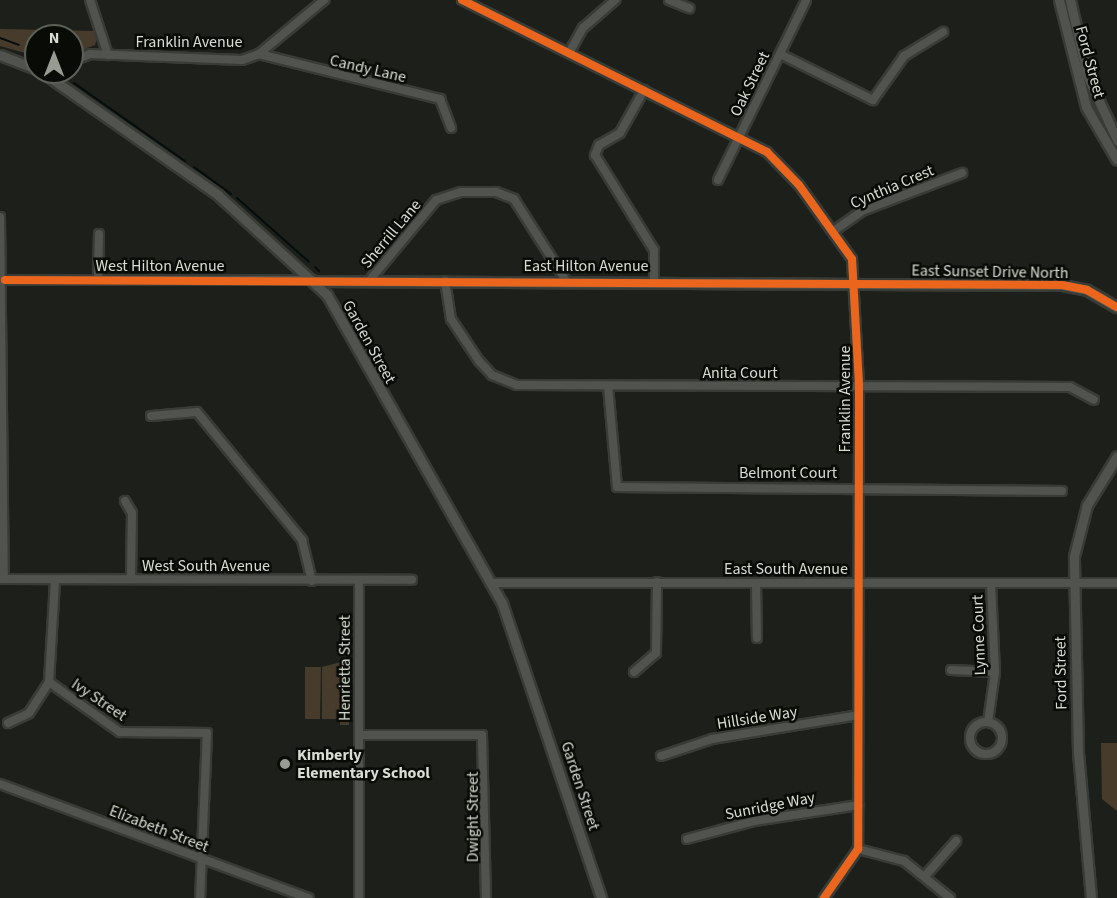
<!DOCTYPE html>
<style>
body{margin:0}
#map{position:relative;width:1117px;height:898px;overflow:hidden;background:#1d201a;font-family:"Source Sans 3",sans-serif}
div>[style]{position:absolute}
.green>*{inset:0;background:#473b2b}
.stream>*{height:2px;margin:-1px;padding:0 1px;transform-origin:1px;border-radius:1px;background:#030d0b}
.roads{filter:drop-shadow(2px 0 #393c36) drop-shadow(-2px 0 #393c36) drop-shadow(0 2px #393c36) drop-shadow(0 -2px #393c36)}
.minor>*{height:8px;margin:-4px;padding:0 4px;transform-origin:4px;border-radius:4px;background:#51544e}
.minor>.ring{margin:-4px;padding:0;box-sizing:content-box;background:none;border:8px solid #51544e;border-radius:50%}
.tertiary>*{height:9px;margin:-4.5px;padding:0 4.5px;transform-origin:4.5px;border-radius:4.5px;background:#51544e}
.cycleway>*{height:8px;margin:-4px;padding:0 4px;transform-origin:4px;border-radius:4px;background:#eb651d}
.dots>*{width:16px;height:16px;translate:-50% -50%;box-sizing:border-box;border:3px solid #090c06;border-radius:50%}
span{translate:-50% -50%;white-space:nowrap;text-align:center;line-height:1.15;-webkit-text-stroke:5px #090c06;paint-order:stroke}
.street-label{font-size:16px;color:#d8ddd3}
.poi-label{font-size:16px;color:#d8ddd3;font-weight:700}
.left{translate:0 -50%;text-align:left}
.north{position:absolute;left:24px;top:24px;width:60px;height:60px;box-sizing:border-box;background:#090c06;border:2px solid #5c6058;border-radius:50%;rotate:0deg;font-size:16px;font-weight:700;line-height:24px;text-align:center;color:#d8ddd3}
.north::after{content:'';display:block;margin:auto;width:21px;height:27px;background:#979b92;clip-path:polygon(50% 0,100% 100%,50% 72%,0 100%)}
</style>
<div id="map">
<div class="green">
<div style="clip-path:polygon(0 29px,95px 31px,97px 39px,95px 45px,72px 54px,72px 36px,36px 36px,36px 56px,0 46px)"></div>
<div style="clip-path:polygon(341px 662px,349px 662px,349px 725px,340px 725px,340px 703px,339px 719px,322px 719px,322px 667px)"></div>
<div style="clip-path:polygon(305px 667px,321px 667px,320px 719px,305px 719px)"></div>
<div style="clip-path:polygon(1101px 743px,1117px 743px,1117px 811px,1102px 799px)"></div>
</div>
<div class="stream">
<div style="left:0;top:38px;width:20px;rotate:20deg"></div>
<div style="left:74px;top:83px;width:136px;rotate:35.1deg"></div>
<div style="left:194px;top:167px;width:46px;rotate:36.1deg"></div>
<div style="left:237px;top:198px;width:96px;rotate:41.6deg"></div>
<div style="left:315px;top:267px;width:6px;rotate:45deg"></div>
</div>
<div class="roads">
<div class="minor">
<div style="left:90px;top:0;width:58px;rotate:71.9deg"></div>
<div style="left:462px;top:0;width:341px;rotate:26.5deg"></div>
<div style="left:767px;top:152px;width:46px;rotate:45.9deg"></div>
<div style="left:799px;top:185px;width:91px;rotate:54.4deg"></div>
<div style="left:852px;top:259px;width:127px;rotate:86.8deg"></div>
<div style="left:859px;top:386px;width:463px;rotate:90.1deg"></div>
<div style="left:858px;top:849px;width:60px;rotate:124.8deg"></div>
<div style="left:669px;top:0;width:22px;rotate:22deg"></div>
<div style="left:569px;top:53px;width:29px;rotate:-61deg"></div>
<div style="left:583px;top:28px;width:43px;rotate:-41.2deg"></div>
<div style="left:259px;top:54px;width:187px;rotate:14deg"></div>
<div style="left:440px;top:99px;width:31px;rotate:69deg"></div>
<div style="left:780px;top:54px;width:104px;rotate:26.3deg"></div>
<div style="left:873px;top:100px;width:54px;rotate:-54.8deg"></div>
<div style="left:904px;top:56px;width:46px;rotate:-31.6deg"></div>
<div style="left:72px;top:61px;width:19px;rotate:-21deg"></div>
<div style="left:90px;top:54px;width:152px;rotate:2.3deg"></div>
<div style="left:242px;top:60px;width:18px;rotate:-19deg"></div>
<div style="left:259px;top:54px;width:85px;rotate:-39.7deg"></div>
<div style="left:644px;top:90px;width:49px;rotate:119.2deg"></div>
<div style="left:620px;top:133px;width:24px;rotate:150deg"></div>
<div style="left:599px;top:145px;width:11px;rotate:112deg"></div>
<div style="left:595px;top:155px;width:112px;rotate:58.2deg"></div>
<div style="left:654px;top:250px;width:30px;rotate:90deg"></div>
<div style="left:718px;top:180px;width:200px;rotate:-63.9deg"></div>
<div style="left:0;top:217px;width:362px;rotate:89.4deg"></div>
<div style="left:835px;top:230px;width:35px;rotate:-35deg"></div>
<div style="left:864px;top:210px;width:105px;rotate:-20.7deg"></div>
<div style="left:5px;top:280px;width:307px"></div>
<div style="left:98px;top:280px;width:46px;rotate:-88.8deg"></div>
<div style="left:369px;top:281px;width:105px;rotate:-50.4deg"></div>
<div style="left:436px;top:200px;width:26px;rotate:-18deg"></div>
<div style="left:461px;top:192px;width:35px"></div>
<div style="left:496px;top:192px;width:19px;rotate:21deg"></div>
<div style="left:514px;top:199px;width:95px;rotate:57.5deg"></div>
<div style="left:445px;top:281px;width:38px;rotate:81deg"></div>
<div style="left:451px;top:319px;width:50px;rotate:56.3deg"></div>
<div style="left:479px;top:361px;width:19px;rotate:47deg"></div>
<div style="left:492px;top:375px;width:27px;rotate:22deg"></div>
<div style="left:517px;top:385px;width:553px;rotate:0.21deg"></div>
<div style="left:1070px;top:387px;width:27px;rotate:28deg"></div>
<div style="left:608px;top:386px;width:101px;rotate:84.9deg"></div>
<div style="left:617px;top:487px;width:445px;rotate:0.5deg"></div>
<div style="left:151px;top:416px;width:46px;rotate:-5deg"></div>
<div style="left:197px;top:412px;width:166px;rotate:50.6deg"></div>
<div style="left:302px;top:540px;width:42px;rotate:76.3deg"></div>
<div style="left:125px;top:501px;width:14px;rotate:60deg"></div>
<div style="left:132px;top:513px;width:66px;rotate:90.9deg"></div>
<div style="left:0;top:579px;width:412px;rotate:0.1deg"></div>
<div style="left:359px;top:581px;width:317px;rotate:90deg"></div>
<div style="left:492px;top:583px;width:625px"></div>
<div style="left:756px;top:583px;width:55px;rotate:89deg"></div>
<div style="left:951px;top:670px;width:44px;rotate:2.6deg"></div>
<div style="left:634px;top:672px;width:29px;rotate:-41deg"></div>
<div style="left:656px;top:653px;width:71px;rotate:-89.2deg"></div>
<div style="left:49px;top:682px;width:87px;rotate:35.2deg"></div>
<div style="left:120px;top:732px;width:87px;rotate:0.7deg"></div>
<div style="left:207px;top:733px;width:165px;rotate:92.4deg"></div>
<div class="ring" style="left:970px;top:722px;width:24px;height:24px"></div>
<div style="left:988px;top:722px;width:50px;rotate:-82deg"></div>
<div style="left:995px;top:672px;width:89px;rotate:-92.6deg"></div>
<div style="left:8px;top:723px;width:23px;rotate:-25deg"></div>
<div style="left:29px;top:713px;width:37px;rotate:-57deg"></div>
<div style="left:49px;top:682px;width:102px;rotate:-86.6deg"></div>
<div style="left:359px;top:735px;width:123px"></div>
<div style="left:482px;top:735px;width:163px;rotate:88.6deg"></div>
<div style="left:661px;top:756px;width:54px;rotate:-18.4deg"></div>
<div style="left:712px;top:739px;width:148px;rotate:-9.3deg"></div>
<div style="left:0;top:784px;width:329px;rotate:20.3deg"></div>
<div style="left:687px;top:839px;width:69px;rotate:-15deg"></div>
<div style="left:754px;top:821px;width:106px;rotate:-8.7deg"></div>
<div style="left:858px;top:849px;width:48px;rotate:14.6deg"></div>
<div style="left:904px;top:861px;width:59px;rotate:38.8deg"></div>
<div style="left:925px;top:876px;width:47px;rotate:-48.5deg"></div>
</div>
<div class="tertiary">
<div style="left:1059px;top:0;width:110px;rotate:75.8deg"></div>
<div style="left:1086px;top:107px;width:61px;rotate:59.7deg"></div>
<div style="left:1070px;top:0;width:77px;rotate:77.2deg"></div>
<div style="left:1087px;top:75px;width:72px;rotate:65.2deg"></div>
<div style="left:0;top:55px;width:39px;rotate:21deg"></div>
<div style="left:42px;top:72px;width:215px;rotate:34.9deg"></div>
<div style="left:218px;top:195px;width:148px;rotate:42.5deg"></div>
<div style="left:327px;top:295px;width:354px;rotate:60.4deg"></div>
<div style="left:502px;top:603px;width:311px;rotate:71.4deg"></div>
<div style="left:315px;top:281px;width:747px;rotate:0.31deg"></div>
<div style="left:1062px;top:285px;width:25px;rotate:11deg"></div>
<div style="left:1087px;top:290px;width:34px;rotate:30deg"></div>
<div style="left:1091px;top:898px;width:147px;rotate:-95.1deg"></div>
<div style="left:1078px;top:752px;width:196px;rotate:-91.2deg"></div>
<div style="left:1074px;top:556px;width:53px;rotate:-75.7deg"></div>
<div style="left:1087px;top:505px;width:57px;rotate:-58.5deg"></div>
</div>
</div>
<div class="cycleway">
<div style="left:462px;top:0;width:341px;rotate:26.5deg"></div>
<div style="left:767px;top:152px;width:46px;rotate:45.9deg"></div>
<div style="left:799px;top:185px;width:91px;rotate:54.4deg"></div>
<div style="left:852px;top:259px;width:127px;rotate:86.8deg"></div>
<div style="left:859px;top:386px;width:463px;rotate:90.1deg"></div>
<div style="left:858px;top:849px;width:60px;rotate:124.8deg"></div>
<div style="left:5px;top:280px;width:1057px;rotate:0.27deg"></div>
<div style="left:1062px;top:285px;width:25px;rotate:11deg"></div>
<div style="left:1087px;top:290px;width:34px;rotate:30deg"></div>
</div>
<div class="dots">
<div style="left:285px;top:764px;background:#979b92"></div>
</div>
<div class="street-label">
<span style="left:189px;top:42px">Franklin Avenue</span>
<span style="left:1090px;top:62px;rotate:75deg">Ford Street</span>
<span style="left:368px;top:69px;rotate:13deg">Candy Lane</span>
<span style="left:750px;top:84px;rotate:-64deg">Oak Street</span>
<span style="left:892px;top:187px;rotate:-23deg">Cynthia Crest</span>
<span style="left:391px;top:234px;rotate:-50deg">Sherrill Lane</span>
<span style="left:160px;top:266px">West Hilton Avenue</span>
<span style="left:586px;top:266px">East Hilton Avenue</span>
<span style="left:990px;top:272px;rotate:1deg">East Sunset Drive North</span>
<span style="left:369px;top:342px;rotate:61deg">Garden Street</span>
<span style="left:740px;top:373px">Anita Court</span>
<span style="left:845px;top:399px;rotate:-90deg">Franklin Avenue</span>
<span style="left:788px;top:473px">Belmont Court</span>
<span style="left:206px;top:566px">West South Avenue</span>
<span style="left:786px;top:569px">East South Avenue</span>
<span style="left:979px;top:635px;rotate:-92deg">Lynne Court</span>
<span style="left:345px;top:668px;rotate:-90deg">Henrietta Street</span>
<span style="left:1061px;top:673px;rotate:-91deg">Ford Street</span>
<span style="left:99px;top:700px;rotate:34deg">Ivy Street</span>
<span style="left:757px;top:718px;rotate:-9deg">Hillside Way</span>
<span style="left:580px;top:786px;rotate:72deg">Garden Street</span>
<span style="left:770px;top:806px;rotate:-11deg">Sunridge Way</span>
<span style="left:473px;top:817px;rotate:-90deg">Dwight Street</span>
<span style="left:159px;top:829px;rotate:21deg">Elizabeth Street</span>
</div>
<div class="poi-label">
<span class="left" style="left:297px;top:764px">Kimberly<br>Elementary School</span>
</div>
<div class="north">N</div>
</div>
